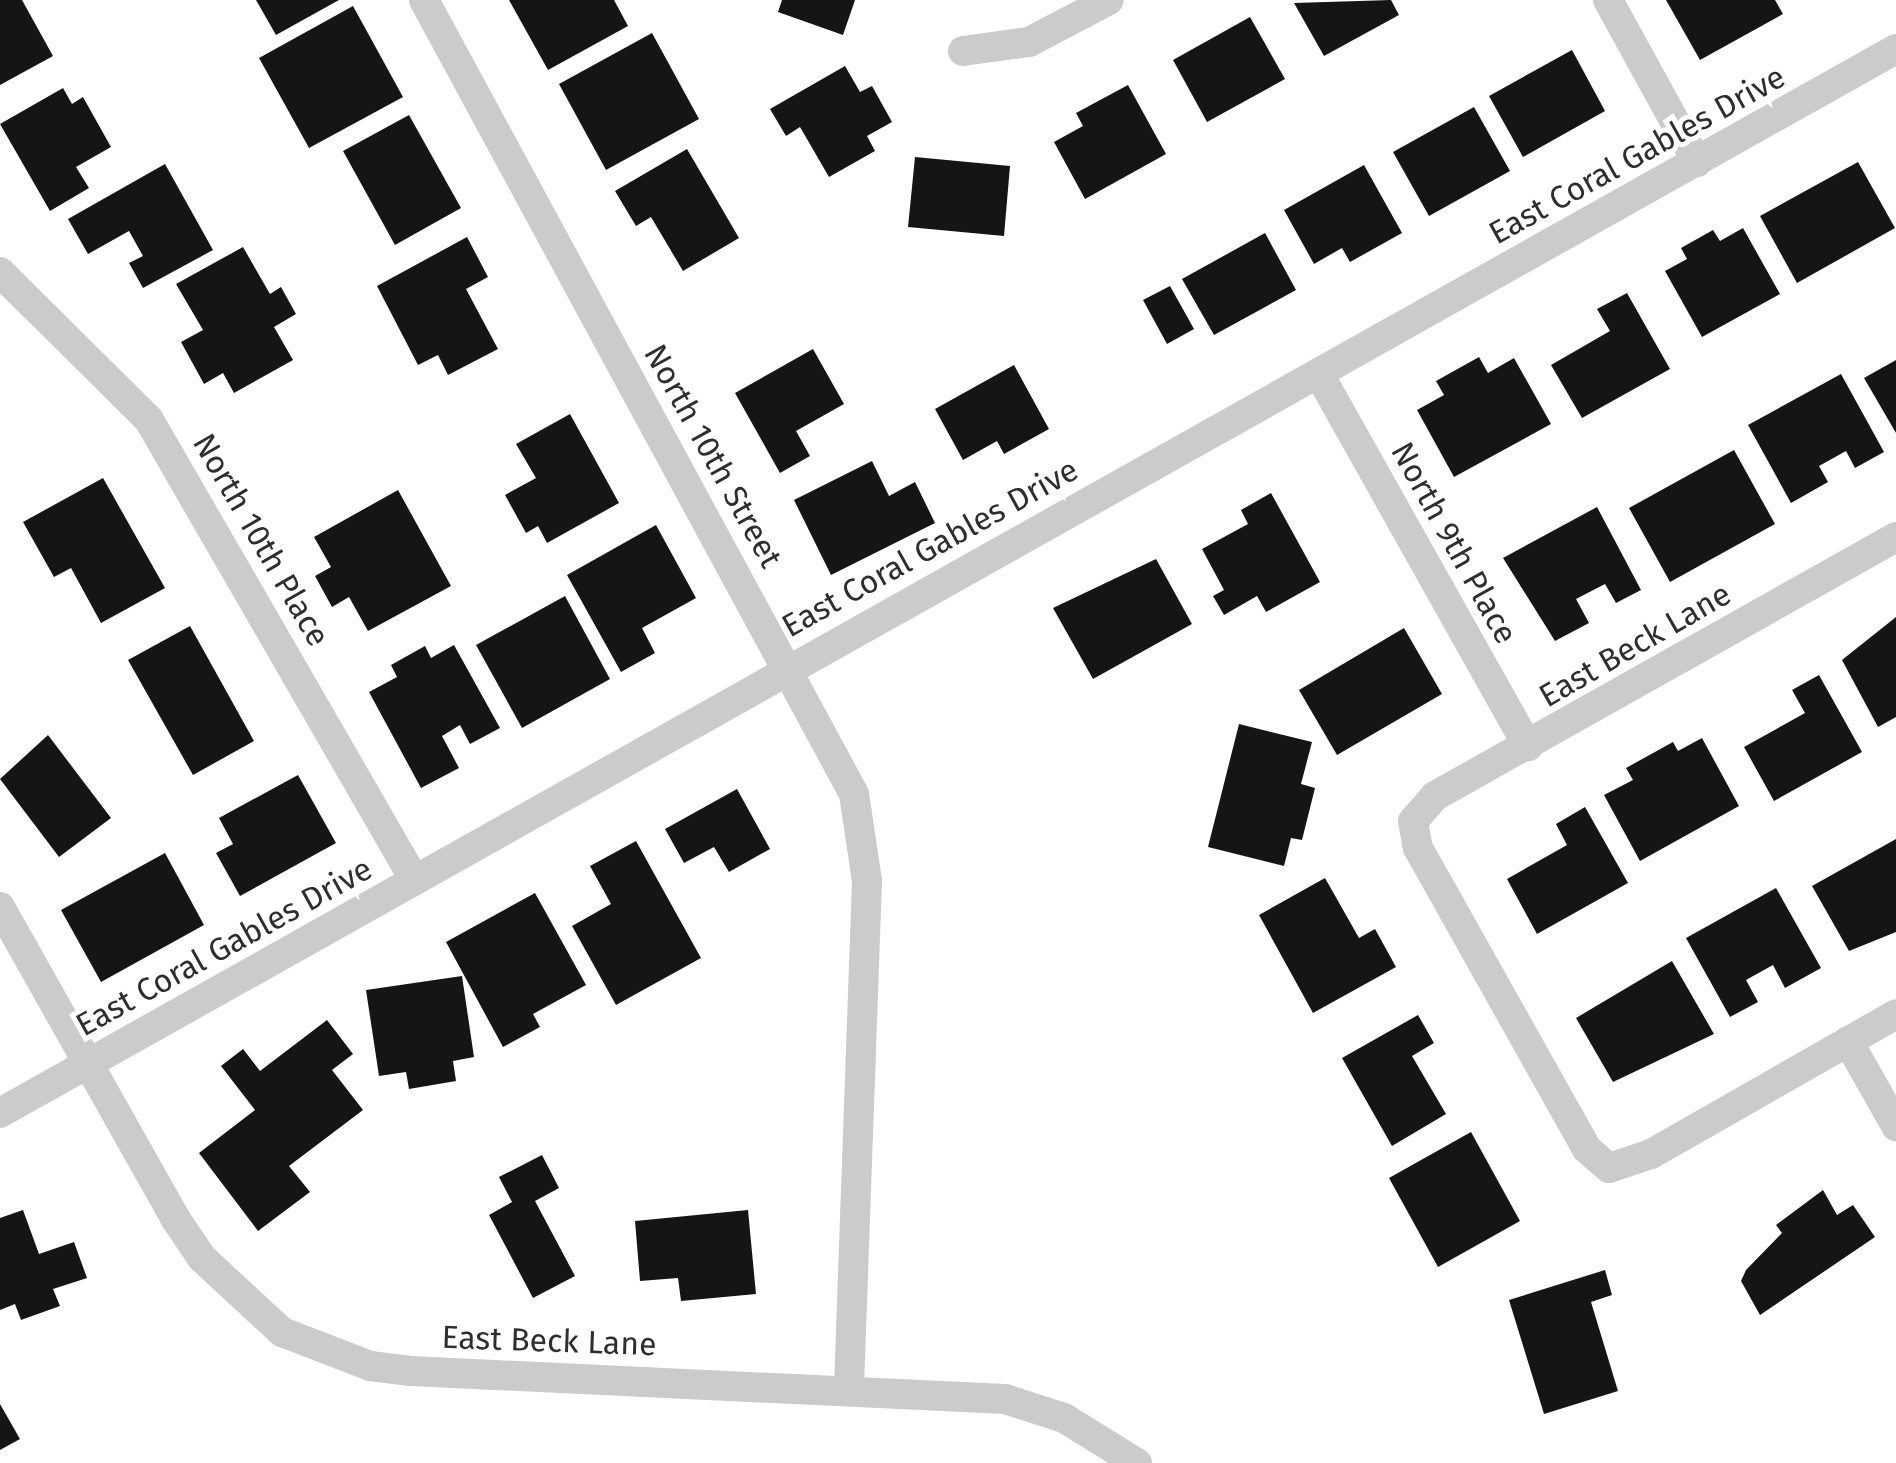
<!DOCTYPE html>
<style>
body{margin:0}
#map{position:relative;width:1896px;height:1463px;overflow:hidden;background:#fff;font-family:"Fira Sans",sans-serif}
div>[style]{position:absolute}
.building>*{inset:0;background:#151515}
.street>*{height:30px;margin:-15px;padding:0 15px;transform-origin:15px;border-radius:15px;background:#cbcbcb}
span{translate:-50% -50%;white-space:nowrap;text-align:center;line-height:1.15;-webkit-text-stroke:10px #fff;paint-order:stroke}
.street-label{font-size:32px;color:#2e2e2e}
</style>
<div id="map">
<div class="building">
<div style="clip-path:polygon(0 0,22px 0,53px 56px,0 85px)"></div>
<div style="clip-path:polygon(256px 0,339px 0,276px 35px)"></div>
<div style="clip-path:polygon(509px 0,614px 0,628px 26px,548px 70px)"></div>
<div style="clip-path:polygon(782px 0,855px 0,843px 35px,778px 12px)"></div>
<div style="clip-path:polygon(1391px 0,1399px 15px,1324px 56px,1294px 3px)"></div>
<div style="clip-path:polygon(1666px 0,1775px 0,1783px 14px,1700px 60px)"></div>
<div style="clip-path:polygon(353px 6px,403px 97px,309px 148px,259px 58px)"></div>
<div style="clip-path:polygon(1250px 17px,1285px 79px,1207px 122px,1173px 60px)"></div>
<div style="clip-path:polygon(652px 33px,699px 119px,606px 170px,559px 84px)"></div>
<div style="clip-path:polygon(1572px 50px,1605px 111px,1523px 157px,1489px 96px)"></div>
<div style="clip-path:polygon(845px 66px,860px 92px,872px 86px,892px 122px,867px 136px,875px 151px,829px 177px,800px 127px,786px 136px,770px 109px)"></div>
<div style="clip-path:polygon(1128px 85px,1166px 154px,1085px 199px,1054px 142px,1083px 126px,1076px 113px)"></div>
<div style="clip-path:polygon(63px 88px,72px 104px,83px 97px,111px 147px,76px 167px,89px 188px,50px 211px,0 124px)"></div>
<div style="clip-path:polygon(1474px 107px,1510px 171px,1429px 216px,1393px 152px)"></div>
<div style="clip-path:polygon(409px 115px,461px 208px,395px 245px,343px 151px)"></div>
<div style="clip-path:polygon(687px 149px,739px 238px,683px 271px,651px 217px,636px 226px,615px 191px)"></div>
<div style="clip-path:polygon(915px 157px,1010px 166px,1004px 236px,908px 227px)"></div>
<div style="clip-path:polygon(1858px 162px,1895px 228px,1797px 283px,1760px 216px)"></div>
<div style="clip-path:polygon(165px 164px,213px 250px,143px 288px,129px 263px,143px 256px,129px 231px,88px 254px,68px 219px)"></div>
<div style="clip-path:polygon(1364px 165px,1402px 233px,1350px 262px,1342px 248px,1314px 264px,1284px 210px)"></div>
<div style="clip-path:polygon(1743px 228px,1780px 294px,1702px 337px,1665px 271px,1687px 259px,1681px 248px,1713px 230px,1720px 241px)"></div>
<div style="clip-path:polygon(1265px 233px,1296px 290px,1214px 335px,1182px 279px)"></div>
<div style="clip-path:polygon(467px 237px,488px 277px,466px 289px,498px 349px,448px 375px,438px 355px,418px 365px,377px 286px)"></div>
<div style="clip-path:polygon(243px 247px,270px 294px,281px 287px,296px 314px,274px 327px,293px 360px,234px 393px,223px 373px,204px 384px,181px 342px,203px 330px,176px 284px)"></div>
<div style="clip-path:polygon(1170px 286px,1194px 329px,1167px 344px,1143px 300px)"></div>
<div style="clip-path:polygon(1627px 293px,1670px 369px,1582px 418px,1551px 365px,1610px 331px,1597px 309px)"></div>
<div style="clip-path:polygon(813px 349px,844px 404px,796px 431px,810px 456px,780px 473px,735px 393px)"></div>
<div style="clip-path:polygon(1479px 357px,1488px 373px,1514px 358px,1551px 424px,1454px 477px,1417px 410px,1444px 395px,1436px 381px)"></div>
<div style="clip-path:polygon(1896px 360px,1896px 433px,1864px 378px)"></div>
<div style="clip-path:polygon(1014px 365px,1049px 429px,1004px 454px,997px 441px,963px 460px,935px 409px)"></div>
<div style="clip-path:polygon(1841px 374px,1884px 452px,1855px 468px,1846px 451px,1819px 466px,1828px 482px,1791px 503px,1748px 425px)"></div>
<div style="clip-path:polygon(570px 414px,619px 503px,547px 543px,538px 526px,526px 533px,505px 495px,536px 478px,516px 444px)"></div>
<div style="clip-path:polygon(1734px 450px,1775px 524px,1670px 582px,1629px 508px)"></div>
<div style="clip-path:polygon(872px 461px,889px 496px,915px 482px,935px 523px,831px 575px,794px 500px)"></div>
<div style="clip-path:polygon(103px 478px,165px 588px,101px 623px,71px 568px,54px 577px,23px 522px)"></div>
<div style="clip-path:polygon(398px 490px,451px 586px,368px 631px,349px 597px,332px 607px,315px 576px,331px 567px,314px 537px)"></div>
<div style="clip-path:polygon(1271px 493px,1320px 582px,1266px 612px,1257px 596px,1224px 615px,1213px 596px,1224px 590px,1202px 549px,1248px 524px,1241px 510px)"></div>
<div style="clip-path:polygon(1597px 507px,1641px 590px,1616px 603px,1605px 584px,1576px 599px,1589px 623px,1555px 641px,1503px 558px)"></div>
<div style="clip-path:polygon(656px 525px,696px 598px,642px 628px,655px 653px,621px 672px,567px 575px)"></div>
<div style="clip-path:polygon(1156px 559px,1192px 624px,1093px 679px,1053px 608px)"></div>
<div style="clip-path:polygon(565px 596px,610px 679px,522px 728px,476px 645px)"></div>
<div style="clip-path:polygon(1896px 617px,1896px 717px,1878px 727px,1842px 660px)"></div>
<div style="clip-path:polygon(190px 626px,254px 741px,193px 775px,128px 660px)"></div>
<div style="clip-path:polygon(1404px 628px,1442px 694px,1337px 755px,1299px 690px)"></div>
<div style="clip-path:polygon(454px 645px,500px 728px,470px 744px,460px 725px,442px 736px,459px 768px,421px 788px,369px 692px,397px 677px,391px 665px,425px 646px,431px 658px)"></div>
<div style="clip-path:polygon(1819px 675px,1862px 752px,1774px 801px,1744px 747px,1805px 713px,1792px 690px)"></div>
<div style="clip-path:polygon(1239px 724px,1312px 742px,1301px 784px,1315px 788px,1302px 840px,1291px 838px,1284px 866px,1208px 847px)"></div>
<div style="clip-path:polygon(48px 735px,111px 818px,59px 857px,0 779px)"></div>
<div style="clip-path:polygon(1702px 738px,1739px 806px,1640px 861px,1604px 795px,1633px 780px,1626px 768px,1673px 742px,1678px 751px)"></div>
<div style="clip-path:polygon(298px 775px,336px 843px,240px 896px,216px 853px,233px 844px,219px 818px)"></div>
<div style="clip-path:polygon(737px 789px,770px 849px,729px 872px,714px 847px,684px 863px,665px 829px)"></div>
<div style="clip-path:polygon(1585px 807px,1628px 883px,1537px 934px,1507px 879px,1567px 845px,1556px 824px)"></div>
<div style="clip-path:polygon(1896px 839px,1896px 932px,1849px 951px,1812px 886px)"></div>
<div style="clip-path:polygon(636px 841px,701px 958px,616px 1005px,572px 926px,611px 904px,590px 866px)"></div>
<div style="clip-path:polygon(165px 853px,204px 925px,101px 982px,61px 910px)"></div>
<div style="clip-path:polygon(1325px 878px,1359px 938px,1375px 929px,1396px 967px,1313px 1013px,1259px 915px)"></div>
<div style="clip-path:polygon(1776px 888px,1821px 968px,1785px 988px,1773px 965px,1746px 980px,1758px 1002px,1730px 1017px,1686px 938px)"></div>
<div style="clip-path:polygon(535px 893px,586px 985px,533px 1014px,540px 1027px,503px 1047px,446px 942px)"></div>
<div style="clip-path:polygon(1672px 961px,1714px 1034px,1613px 1082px,1576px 1018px)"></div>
<div style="clip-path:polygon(462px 976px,474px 1057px,453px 1061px,456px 1081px,409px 1089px,406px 1072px,379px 1076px,366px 990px)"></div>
<div style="clip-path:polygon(1418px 1015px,1434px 1043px,1412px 1056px,1446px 1114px,1392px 1146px,1342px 1058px)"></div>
<div style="clip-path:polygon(327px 1020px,353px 1054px,332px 1070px,363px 1110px,289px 1166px,310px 1192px,258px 1231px,199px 1153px,255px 1110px,221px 1066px,243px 1049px,260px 1071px)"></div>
<div style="clip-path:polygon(1471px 1132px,1520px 1221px,1438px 1267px,1389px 1178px)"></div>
<div style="clip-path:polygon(542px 1155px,559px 1188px,535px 1201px,575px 1276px,533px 1298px,489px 1215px,512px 1202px,499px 1177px)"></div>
<div style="clip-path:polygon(1823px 1190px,1837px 1215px,1853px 1205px,1875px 1237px,1760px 1315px,1741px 1281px,1746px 1270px,1782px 1233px,1776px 1225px)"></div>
<div style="clip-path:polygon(23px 1210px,39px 1254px,74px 1242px,87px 1278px,53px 1289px,60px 1306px,21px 1320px,15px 1304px,0 1310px,0 1218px)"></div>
<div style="clip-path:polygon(748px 1210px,756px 1294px,681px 1301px,678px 1278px,640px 1281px,635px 1221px)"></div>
<div style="clip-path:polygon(1605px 1270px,1612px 1295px,1591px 1302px,1618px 1391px,1544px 1414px,1509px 1300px)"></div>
<div style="clip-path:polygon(0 1404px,20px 1439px,0 1450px)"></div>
</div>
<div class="street">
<div style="left:424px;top:0;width:903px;rotate:61.56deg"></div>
<div style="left:854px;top:794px;width:88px;rotate:81.5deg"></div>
<div style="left:867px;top:881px;width:506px;rotate:92.04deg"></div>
<div style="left:1608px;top:0;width:185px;rotate:61.2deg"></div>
<div style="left:963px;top:51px;width:67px;rotate:-7.8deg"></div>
<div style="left:1029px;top:42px;width:90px;rotate:-27.7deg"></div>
<div style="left:0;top:272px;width:210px;rotate:44.8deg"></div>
<div style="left:149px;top:420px;width:530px;rotate:60deg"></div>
<div style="left:1319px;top:374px;width:427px;rotate:60.7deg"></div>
<div style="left:1896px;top:537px;width:529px;rotate:150.67deg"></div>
<div style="left:1435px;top:796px;width:33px;rotate:131deg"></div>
<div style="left:1413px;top:821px;width:27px;rotate:80deg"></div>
<div style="left:1418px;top:848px;width:345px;rotate:60.7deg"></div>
<div style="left:1587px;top:1149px;width:29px;rotate:41deg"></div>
<div style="left:1609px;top:1168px;width:44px;rotate:-18.4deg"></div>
<div style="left:1651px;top:1154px;width:282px;rotate:-29.7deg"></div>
<div style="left:0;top:907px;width:357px;rotate:60.6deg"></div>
<div style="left:175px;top:1218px;width:48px;rotate:56deg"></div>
<div style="left:202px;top:1258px;width:109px;rotate:42.8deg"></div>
<div style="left:282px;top:1332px;width:94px;rotate:21.1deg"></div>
<div style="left:370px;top:1366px;width:41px;rotate:7deg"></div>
<div style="left:411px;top:1371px;width:595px;rotate:2.7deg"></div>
<div style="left:1005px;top:1399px;width:62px;rotate:17.9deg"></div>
<div style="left:1064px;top:1418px;width:86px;rotate:31.7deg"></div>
<div style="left:1848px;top:1041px;width:98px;rotate:60.5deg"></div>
<div style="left:0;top:1113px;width:2174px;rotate:-29.3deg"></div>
</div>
<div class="street-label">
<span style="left:1637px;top:155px;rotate:-29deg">East Coral Gables Drive</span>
<span style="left:713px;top:456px;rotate:61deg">North 10th Street</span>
<span style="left:261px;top:540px;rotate:60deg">North 10th Place</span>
<span style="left:1454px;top:543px;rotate:61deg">North 9th Place</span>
<span style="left:930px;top:548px;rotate:-29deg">East Coral Gables Drive</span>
<span style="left:1635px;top:645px;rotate:-30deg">East Beck Lane</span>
<span style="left:224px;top:947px;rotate:-29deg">East Coral Gables Drive</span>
<span style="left:549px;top:1341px;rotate:2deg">East Beck Lane</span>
</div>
</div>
